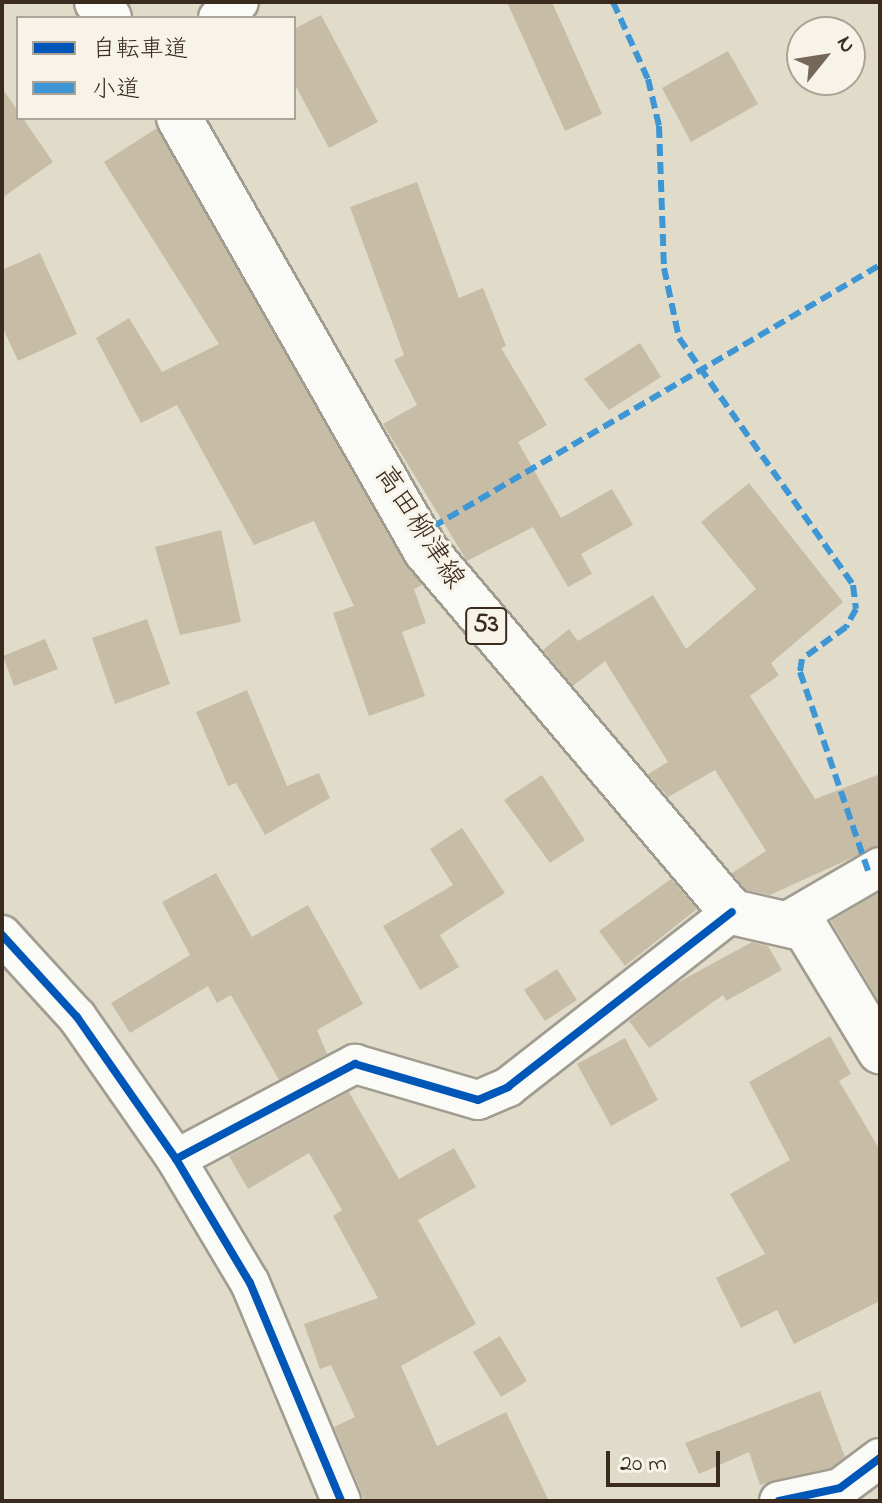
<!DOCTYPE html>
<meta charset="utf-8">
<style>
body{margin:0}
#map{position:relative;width:882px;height:1503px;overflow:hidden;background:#e0dcc9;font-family:"Indie Flower","Klee One",sans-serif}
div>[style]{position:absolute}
.building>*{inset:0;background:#c7bda7}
.roads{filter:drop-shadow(2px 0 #a19c90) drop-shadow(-2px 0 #a19c90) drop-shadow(0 2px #a19c90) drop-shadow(0 -2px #a19c90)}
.minor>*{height:38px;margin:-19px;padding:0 19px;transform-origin:19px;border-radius:19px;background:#fafaf7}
.major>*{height:44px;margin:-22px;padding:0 22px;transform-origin:22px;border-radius:22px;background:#fafaf7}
.quiet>*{height:6px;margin-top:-3px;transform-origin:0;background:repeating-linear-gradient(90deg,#3e96d5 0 12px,transparent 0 18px)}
.cycleway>*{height:8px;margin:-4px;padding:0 4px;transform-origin:4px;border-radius:4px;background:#0057b8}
span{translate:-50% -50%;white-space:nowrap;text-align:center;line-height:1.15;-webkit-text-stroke:6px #f7f3e8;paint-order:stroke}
.shield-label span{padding:2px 6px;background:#f7f3e8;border:2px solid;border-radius:6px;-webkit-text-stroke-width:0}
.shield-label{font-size:26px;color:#3b2a1e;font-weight:700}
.street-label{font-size:28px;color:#3b2a1e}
.frame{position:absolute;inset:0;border:4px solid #3b2a1e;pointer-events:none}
.legend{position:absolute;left:16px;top:16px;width:280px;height:104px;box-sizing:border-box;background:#f7f3e8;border:2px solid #aca397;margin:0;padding:10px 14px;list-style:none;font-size:24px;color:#3b2a1e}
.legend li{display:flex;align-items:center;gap:16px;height:40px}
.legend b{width:40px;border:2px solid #aca397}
.north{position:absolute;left:786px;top:16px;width:80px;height:80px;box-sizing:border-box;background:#f7f3e8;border:2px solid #aca397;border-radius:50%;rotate:60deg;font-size:22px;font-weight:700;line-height:32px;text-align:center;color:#3b2a1e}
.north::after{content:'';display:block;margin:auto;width:28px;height:36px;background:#75685a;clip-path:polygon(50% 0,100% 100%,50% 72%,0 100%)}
.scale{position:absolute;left:606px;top:1451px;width:114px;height:36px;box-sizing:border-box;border:4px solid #3b2a1e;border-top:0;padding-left:10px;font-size:24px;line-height:28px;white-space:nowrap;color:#3b2a1e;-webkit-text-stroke:6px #f7f3e8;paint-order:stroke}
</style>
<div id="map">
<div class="building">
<div style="clip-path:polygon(507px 2px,552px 2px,602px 114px,565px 131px)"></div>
<div style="clip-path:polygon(321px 15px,378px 122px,329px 148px,294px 83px,294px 29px)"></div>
<div style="clip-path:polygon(728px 51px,758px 104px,691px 142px,662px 88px)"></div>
<div style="clip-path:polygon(2px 88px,53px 162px,2px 198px)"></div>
<div style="clip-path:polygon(157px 128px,422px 585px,414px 589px,426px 623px,402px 632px,425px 696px,369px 716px,333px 613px,354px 606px,314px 521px,254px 545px,177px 405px,141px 423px,96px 338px,129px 318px,162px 372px,219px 344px,104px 162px)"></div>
<div style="clip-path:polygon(417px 182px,459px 298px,483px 288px,506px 346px,501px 348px,547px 425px,518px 442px,561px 518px,612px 489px,633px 525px,581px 554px,592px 574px,568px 587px,533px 527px,467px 561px,383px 424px,417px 405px,394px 360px,404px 355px,350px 207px)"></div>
<div style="clip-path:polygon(40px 253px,77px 334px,18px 361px,2px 326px,2px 270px)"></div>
<div style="clip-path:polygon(640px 343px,661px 377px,609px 410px,584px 379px)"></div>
<div style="clip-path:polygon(749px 483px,843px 602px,771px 663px,779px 675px,750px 696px,815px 799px,880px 774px,880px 845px,770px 895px,746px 890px,732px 873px,766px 851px,715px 770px,668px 797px,648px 774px,668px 762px,605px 661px,573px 686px,543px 650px,569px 629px,578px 641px,653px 595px,686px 649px,756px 589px,701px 522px)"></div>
<div style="clip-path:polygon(221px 530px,241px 622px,180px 635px,155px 547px)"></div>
<div style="clip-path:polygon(147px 619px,170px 684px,115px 704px,92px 638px)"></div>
<div style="clip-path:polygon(45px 639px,58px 669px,14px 686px,3px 656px)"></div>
<div style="clip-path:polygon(247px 690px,287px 786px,319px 773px,330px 798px,265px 835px,236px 783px,228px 786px,196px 712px)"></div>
<div style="clip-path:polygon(542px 775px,585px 840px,550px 863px,504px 800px)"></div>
<div style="clip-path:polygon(462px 828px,505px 893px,440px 935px,459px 967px,420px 990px,383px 926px,453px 885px,430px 849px)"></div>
<div style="clip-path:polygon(216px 873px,252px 937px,308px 905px,363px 1004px,317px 1030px,327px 1054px,279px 1080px,231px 995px,217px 1003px,208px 986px,130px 1033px,111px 1003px,190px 955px,162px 902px)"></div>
<div style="clip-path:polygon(671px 879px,697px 909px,625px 966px,599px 931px)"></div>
<div style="clip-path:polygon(880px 892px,880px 1003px,831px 921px)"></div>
<div style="clip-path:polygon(752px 942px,768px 946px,782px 970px,726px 1001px,723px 995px,649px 1048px,629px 1021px,677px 983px)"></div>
<div style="clip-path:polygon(557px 969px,577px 1000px,545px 1021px,524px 990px)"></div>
<div style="clip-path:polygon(830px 1036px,851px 1074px,839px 1081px,880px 1150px,880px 1301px,794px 1344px,777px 1310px,741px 1328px,716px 1278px,765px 1254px,730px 1194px,790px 1160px,749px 1082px)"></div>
<div style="clip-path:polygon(625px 1038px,658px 1100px,611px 1126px,577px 1064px)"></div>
<div style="clip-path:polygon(349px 1092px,399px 1179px,454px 1148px,476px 1187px,418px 1220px,476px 1324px,401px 1366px,437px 1446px,506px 1412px,549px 1501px,365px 1501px,334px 1427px,355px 1417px,331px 1365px,320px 1369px,304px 1324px,378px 1298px,333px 1216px,342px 1210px,309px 1153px,248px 1189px,229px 1156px)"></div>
<div style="clip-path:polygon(500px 1336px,527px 1381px,501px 1397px,473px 1352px)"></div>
<div style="clip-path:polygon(820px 1391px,845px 1457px,831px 1468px,760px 1485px,749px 1452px,699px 1474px,685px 1443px)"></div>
</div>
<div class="roads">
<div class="minor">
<div style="left:218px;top:18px;width:26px;rotate:-37deg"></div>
<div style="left:782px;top:924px;width:113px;rotate:-30.2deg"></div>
<div style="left:2px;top:935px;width:111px;rotate:47.6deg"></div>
<div style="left:77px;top:1017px;width:173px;rotate:55.1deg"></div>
<div style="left:176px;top:1159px;width:144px;rotate:59.2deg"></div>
<div style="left:250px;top:1283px;width:236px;rotate:67.3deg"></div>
<div style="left:176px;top:1159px;width:203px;rotate:-28deg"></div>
<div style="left:355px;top:1064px;width:128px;rotate:16.3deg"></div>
<div style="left:478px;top:1100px;width:33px;rotate:-23deg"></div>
<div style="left:508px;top:1087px;width:284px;rotate:-38deg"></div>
<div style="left:779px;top:1501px;width:62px;rotate:-12deg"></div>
<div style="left:840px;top:1488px;width:50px;rotate:-36.9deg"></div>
</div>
<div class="major">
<div style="left:97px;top:2px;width:20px;rotate:53deg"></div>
<div style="left:179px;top:118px;width:498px;rotate:60.3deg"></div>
<div style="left:426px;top:551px;width:473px;rotate:49.7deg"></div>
<div style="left:732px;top:912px;width:76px;rotate:12.9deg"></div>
<div style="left:806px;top:929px;width:143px;rotate:58.8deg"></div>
</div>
</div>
<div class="quiet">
<div style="left:613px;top:2px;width:85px;rotate:65.6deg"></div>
<div style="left:648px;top:79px;width:48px;rotate:76.8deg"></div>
<div style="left:659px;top:126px;width:142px;rotate:88deg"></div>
<div style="left:664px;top:268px;width:72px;rotate:77.9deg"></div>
<div style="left:679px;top:338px;width:302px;rotate:54.8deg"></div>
<div style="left:853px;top:585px;width:24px;rotate:83deg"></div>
<div style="left:856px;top:609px;width:21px;rotate:119deg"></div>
<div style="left:846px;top:627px;width:54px;rotate:144deg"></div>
<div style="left:802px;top:659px;width:13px;rotate:99deg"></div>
<div style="left:800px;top:672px;width:213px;rotate:71.1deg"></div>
<div style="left:417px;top:536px;width:536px;rotate:-30.34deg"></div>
</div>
<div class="cycleway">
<div style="left:2px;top:935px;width:111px;rotate:47.6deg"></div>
<div style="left:77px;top:1017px;width:173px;rotate:55.1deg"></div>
<div style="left:176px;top:1159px;width:144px;rotate:59.2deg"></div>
<div style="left:250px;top:1283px;width:236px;rotate:67.3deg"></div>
<div style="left:176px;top:1159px;width:203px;rotate:-28deg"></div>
<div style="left:355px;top:1064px;width:128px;rotate:16.3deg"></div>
<div style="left:478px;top:1100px;width:33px;rotate:-23deg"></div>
<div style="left:508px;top:1087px;width:284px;rotate:-38deg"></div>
<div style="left:779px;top:1501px;width:62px;rotate:-12deg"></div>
<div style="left:840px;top:1488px;width:50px;rotate:-36.9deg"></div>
</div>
<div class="shield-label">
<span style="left:486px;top:626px">53</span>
</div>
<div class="street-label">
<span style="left:418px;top:528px;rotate:57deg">高田柳津線</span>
</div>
<div class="frame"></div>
<ul class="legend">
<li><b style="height:10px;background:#0057b8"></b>自転車道</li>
<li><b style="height:10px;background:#3e96d5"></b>小道</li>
</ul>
<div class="north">N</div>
<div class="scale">20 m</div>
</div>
